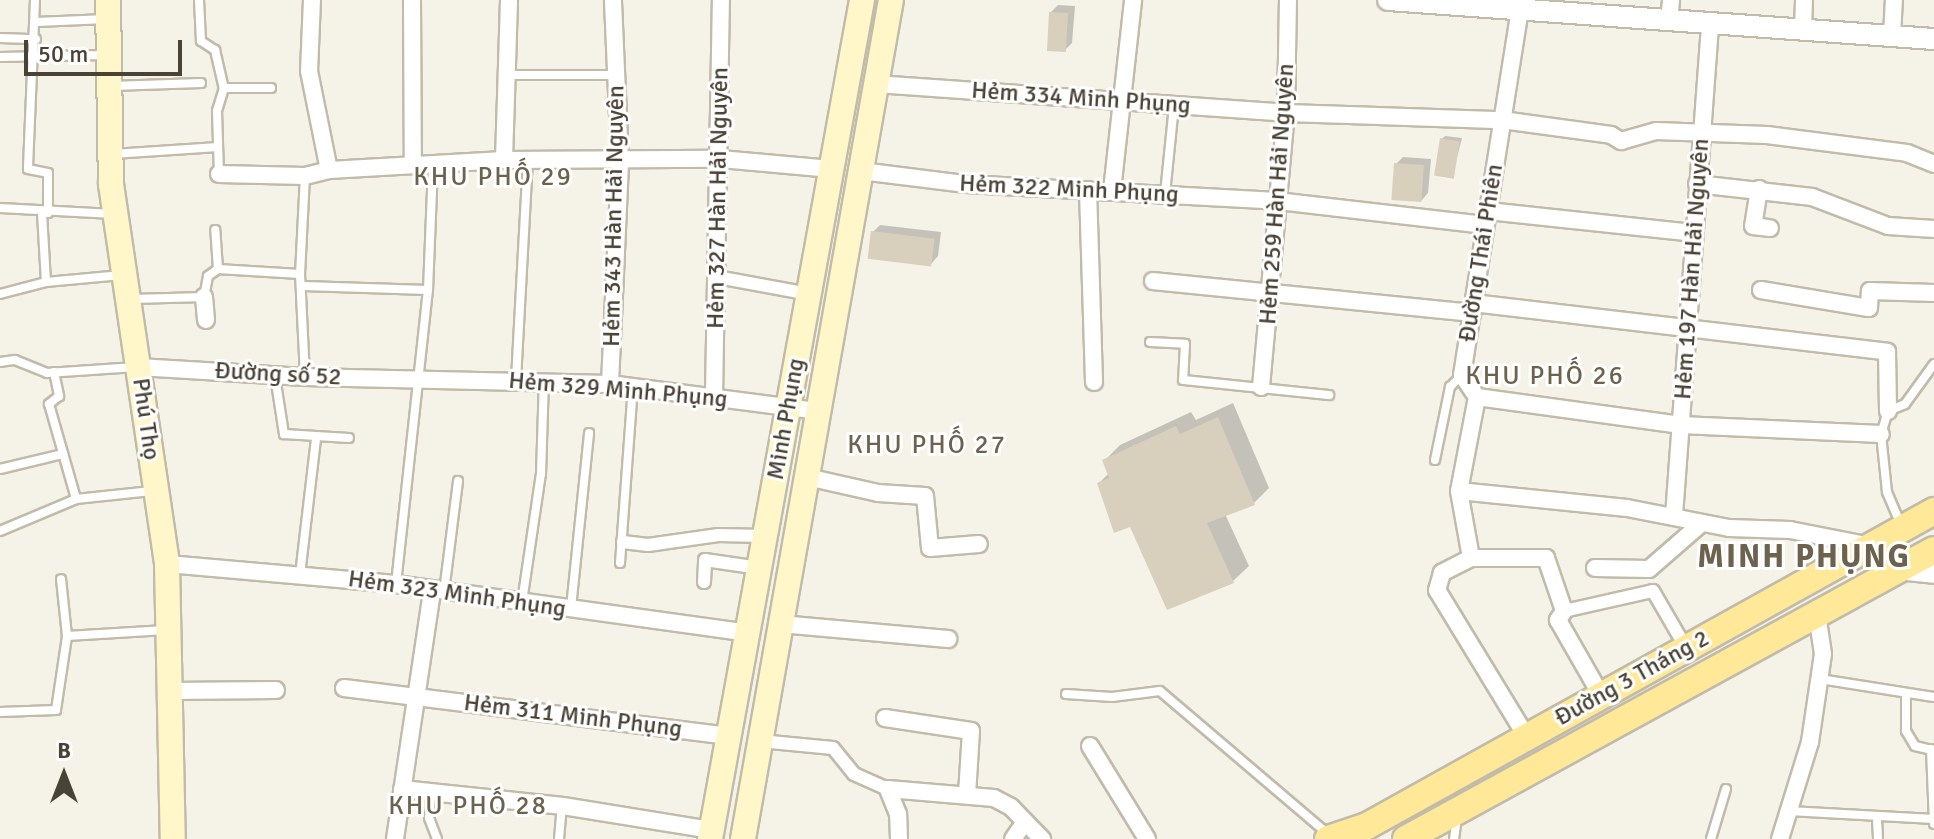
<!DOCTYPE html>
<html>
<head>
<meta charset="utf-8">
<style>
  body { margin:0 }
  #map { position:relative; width:1934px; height:839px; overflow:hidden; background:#f5f2e8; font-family:Signika,sans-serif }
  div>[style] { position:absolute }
  .shadow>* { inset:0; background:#0003 }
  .building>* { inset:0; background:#d8cfbd; transform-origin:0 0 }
  .roads { filter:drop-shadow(2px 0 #c1bbaa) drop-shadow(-2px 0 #c1bbaa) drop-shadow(0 2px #c1bbaa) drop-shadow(0 -2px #c1bbaa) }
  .service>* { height:8px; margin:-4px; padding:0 4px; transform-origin:4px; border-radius:4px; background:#fff }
  .pedestrian>* { height:12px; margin:-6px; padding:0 6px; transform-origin:6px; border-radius:6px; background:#fff }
  .minor>* { height:16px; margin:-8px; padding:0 8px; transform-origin:8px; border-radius:8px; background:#fff }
  .tertiary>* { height:20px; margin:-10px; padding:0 10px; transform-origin:10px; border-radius:10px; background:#fff }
  .secondary>* { height:24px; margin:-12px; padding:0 12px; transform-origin:12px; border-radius:12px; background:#fff6c9 }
  .primary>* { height:26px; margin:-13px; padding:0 13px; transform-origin:13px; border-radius:13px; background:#ffe998 }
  span { translate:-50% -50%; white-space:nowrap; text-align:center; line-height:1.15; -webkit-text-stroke:6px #fff; paint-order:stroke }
  .street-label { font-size:24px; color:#494336 }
  .neighbourhood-label { font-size:26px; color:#6d624d; letter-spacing:2px }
  .district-label { font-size:32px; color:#6d624d; font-weight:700; letter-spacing:2px }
  .north { position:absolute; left:24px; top:735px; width:80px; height:80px; -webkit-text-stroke:6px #fff; paint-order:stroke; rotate:0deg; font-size:22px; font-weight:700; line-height:32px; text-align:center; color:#494336 }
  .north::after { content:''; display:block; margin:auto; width:28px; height:36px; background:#494336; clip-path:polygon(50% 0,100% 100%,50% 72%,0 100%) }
  .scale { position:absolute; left:24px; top:40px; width:158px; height:36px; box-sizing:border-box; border:4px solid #494336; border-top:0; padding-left:10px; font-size:24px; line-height:28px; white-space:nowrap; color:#494336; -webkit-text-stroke:6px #fff; paint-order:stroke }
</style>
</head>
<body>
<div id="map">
  <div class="shadow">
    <div style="clip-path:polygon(1058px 5px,1075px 6px,1072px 43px,1064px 51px,1051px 12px)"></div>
    <div style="clip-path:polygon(1445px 136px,1462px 138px,1452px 177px,1442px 139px)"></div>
    <div style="clip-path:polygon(1403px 157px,1431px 159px,1428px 193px,1421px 201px,1396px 164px)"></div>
    <div style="clip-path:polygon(880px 225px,941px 232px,938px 256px,931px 264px,873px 232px)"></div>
    <div style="clip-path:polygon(1233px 403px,1269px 488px,1253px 504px,1225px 514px,1249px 566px,1233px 581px,1168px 607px,1131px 524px,1099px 483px,1109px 473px,1105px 460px,1120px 445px,1191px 412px,1196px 420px)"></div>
  </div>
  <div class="building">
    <div style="left:1049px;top:12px;width:19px;height:39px;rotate:3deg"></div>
    <div style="left:1440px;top:138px;width:20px;height:38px;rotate:9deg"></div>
    <div style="left:1394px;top:163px;width:30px;height:37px;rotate:4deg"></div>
    <div style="left:871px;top:231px;width:64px;height:28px;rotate:7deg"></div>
    <div style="clip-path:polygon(1218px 417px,1255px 505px,1207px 523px,1234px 583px,1167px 610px,1130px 527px,1114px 533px,1097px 483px,1109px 478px,1102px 460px,1176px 426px,1180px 434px)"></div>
  </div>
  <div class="roads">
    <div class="service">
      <div style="left:35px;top:0;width:169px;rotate:92.4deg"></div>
      <div style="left:28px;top:169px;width:20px;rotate:11deg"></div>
      <div style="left:48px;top:173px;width:40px;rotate:90deg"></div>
      <div style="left:199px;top:0;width:41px;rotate:87.2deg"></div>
      <div style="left:201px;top:41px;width:17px;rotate:33deg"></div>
      <div style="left:215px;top:50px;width:39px;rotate:77deg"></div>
      <div style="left:224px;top:88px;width:24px;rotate:107deg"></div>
      <div style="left:217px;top:111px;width:62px;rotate:88.2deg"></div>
      <div style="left:36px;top:22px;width:71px;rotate:-2.4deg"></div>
      <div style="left:0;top:38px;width:36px;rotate:2deg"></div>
      <div style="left:0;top:57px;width:106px;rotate:-1.1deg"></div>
      <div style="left:505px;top:75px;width:111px"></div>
      <div style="left:111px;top:86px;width:90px;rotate:-1.9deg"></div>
      <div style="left:224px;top:88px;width:47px"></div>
      <div style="left:113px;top:154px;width:105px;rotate:-3.8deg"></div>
      <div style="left:305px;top:176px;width:98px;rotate:92.9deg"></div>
      <div style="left:300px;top:274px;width:103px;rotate:87.2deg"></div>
      <div style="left:1165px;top:194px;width:89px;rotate:-84.2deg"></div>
      <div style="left:0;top:208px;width:114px;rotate:3deg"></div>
      <div style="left:42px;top:213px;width:69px;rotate:86.7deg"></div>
      <div style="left:218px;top:269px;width:82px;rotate:3.5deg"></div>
      <div style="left:303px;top:286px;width:125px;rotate:1.8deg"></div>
      <div style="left:0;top:294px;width:48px;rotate:-14.6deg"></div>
      <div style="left:46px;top:282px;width:76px;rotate:-5.3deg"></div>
      <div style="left:132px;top:299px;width:72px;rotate:-1.6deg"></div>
      <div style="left:204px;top:297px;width:21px;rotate:-79deg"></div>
      <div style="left:208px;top:276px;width:12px;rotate:-35deg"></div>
      <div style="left:218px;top:269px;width:39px;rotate:-94deg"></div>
      <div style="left:1150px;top:342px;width:35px;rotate:3deg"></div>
      <div style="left:1185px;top:344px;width:36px;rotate:93deg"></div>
      <div style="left:1183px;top:380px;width:147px;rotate:5.9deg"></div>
      <div style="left:0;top:362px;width:15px;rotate:-8deg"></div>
      <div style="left:15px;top:360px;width:35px;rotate:22deg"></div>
      <div style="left:47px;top:373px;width:89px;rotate:-3.9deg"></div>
      <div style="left:54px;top:372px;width:25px;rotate:78deg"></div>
      <div style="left:59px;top:396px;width:13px;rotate:141deg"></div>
      <div style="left:49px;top:404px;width:99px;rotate:74.1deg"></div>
      <div style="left:275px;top:376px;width:59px;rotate:81.2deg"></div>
      <div style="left:284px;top:434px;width:65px;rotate:3.5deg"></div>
      <div style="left:516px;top:380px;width:219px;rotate:-86.9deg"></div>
      <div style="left:1435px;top:460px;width:75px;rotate:-78.4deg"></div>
      <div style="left:1450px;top:387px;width:17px;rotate:-45deg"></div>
      <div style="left:0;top:469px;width:65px;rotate:-13.4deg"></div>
      <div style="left:1901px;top:525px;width:36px;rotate:-113deg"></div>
      <div style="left:1887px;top:492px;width:58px;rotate:-95.9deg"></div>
      <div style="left:1881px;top:434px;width:24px;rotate:-73deg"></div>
      <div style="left:1888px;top:411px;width:18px;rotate:-22deg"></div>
      <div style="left:1905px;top:404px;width:49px;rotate:-54.1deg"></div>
      <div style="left:0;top:531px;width:82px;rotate:-22.8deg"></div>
      <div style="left:76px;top:499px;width:76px;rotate:-6deg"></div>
      <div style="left:620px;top:563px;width:175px;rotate:-85.8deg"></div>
      <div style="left:300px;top:575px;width:137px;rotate:-83.3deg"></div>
      <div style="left:396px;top:584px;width:296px;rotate:-83.8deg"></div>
      <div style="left:428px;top:290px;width:125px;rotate:-87.7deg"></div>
      <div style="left:444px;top:592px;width:112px;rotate:-82.8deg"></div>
      <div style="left:522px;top:602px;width:129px;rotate:-81.6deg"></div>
      <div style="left:541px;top:474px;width:93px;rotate:-88.2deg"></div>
      <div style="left:571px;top:608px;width:176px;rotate:-84.1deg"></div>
      <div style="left:67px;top:636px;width:99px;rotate:-3.5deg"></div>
      <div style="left:1820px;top:679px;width:115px;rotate:9deg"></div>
      <div style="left:1906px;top:693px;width:38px;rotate:90deg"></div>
      <div style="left:1906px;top:731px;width:17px;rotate:59deg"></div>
      <div style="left:1915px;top:746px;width:18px;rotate:13deg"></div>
      <div style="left:1066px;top:694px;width:46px;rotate:3.7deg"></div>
      <div style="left:1112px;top:697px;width:48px;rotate:-7.1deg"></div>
      <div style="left:1160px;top:691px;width:221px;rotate:40.4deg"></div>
      <div style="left:0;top:712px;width:56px;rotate:-2deg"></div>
      <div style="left:56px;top:710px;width:75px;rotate:-81.5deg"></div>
      <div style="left:67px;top:636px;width:57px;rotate:-96deg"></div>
      <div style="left:1931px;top:749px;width:75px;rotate:87.7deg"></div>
      <div style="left:431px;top:792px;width:26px;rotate:94deg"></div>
      <div style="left:429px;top:818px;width:22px;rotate:69deg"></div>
      <div style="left:1789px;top:811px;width:145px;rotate:3.2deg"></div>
      <div style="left:1877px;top:819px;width:20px;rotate:87deg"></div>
      <div style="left:559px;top:839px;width:32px;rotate:-85deg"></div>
      <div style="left:1454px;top:839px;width:21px;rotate:-82deg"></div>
      <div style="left:1711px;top:839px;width:52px;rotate:-73.3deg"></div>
    </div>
    <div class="pedestrian">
      <div style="left:717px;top:277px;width:94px;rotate:10.5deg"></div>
      <div style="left:623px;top:542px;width:25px;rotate:7deg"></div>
      <div style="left:648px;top:545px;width:71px;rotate:-8.1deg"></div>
      <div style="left:718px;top:535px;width:47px;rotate:1.2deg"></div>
      <div style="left:704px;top:582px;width:22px;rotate:-87deg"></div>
      <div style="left:705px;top:560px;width:55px;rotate:8.4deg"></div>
      <div style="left:1564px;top:611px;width:91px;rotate:-12.7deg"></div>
      <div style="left:1653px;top:591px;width:66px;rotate:59.9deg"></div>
      <div style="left:760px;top:741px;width:73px;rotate:5.5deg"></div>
      <div style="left:833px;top:748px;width:33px;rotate:51deg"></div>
      <div style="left:854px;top:774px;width:37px;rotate:24deg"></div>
    </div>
    <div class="minor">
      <div style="left:312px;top:0;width:71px;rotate:92.4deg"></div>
      <div style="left:309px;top:71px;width:101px;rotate:78.6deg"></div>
      <div style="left:412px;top:0;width:165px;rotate:89.7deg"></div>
      <div style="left:1520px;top:9px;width:371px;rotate:99deg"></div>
      <div style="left:1462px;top:375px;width:27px;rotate:56deg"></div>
      <div style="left:1477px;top:397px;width:96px;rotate:100.8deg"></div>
      <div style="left:1459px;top:491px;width:68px;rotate:79.8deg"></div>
      <div style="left:1471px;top:558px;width:33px;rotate:153deg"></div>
      <div style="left:1442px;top:573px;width:18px;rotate:106deg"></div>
      <div style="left:1437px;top:590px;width:171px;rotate:58.6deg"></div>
      <div style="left:1669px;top:20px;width:20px;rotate:-84deg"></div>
      <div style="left:1803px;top:29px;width:29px;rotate:-88deg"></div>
      <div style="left:1892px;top:36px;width:36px;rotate:-87deg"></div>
      <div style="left:876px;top:84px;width:411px;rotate:4deg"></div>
      <div style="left:1286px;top:113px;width:216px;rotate:1.9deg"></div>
      <div style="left:1502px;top:120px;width:110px;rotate:7.8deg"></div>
      <div style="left:1611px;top:135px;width:12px;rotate:31deg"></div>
      <div style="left:1621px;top:141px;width:36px;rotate:-16deg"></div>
      <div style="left:1656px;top:131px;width:111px;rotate:2.1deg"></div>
      <div style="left:1767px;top:135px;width:141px;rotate:7.3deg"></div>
      <div style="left:1907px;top:153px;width:29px;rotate:22deg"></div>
      <div style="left:504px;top:160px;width:160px;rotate:-88.2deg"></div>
      <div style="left:861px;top:171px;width:106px;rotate:7.1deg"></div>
      <div style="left:966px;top:184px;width:312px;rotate:3.1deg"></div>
      <div style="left:1278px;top:201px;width:209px;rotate:6.6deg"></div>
      <div style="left:219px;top:174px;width:86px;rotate:1.3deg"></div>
      <div style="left:305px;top:176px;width:25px;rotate:-14deg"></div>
      <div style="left:329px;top:170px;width:175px;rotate:-3.3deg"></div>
      <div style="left:504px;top:160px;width:216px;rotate:-0.3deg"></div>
      <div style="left:720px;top:159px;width:112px;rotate:5.1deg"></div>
      <div style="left:1697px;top:184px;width:116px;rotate:6.4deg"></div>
      <div style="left:1812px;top:197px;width:81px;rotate:20.9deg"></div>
      <div style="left:1888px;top:226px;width:46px;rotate:3.7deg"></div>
      <div style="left:1759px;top:189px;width:37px;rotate:99deg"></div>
      <div style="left:1753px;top:226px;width:17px;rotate:7deg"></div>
      <div style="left:1088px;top:190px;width:192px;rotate:88.2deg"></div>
      <div style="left:1112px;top:191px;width:192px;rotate:-83.7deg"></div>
      <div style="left:1488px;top:211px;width:206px;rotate:6.1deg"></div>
      <div style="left:1153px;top:281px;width:321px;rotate:5.7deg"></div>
      <div style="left:1761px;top:290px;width:109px;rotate:9.5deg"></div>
      <div style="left:1869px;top:308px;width:17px;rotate:-87deg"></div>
      <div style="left:1870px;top:291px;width:64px;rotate:1.8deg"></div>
      <div style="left:204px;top:297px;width:23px;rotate:85deg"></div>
      <div style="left:1473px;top:303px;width:417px;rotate:6.7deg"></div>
      <div style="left:1887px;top:352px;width:59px;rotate:89deg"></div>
      <div style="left:138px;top:367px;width:167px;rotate:3.4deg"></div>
      <div style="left:305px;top:377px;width:305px;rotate:1.3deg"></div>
      <div style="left:610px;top:384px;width:210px;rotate:7.4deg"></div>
      <div style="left:610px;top:384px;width:222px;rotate:-87.4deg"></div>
      <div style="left:620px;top:162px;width:162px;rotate:-92.5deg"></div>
      <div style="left:1261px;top:387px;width:275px;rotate:-84.8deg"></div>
      <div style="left:1286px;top:113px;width:113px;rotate:-89deg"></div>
      <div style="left:714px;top:396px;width:396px;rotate:-89deg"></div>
      <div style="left:1477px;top:397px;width:206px;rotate:7.8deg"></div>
      <div style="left:1681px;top:425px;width:200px;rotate:2.6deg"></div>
      <div style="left:807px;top:477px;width:73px;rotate:12.7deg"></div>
      <div style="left:878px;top:493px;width:47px;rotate:3.7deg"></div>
      <div style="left:925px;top:496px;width:52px;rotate:84.5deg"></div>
      <div style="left:930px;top:548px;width:49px;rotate:-4.7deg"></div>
      <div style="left:1459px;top:491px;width:169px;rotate:5.8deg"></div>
      <div style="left:1627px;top:508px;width:104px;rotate:11.1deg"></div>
      <div style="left:1729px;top:528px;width:61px;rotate:1.9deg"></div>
      <div style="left:1790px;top:530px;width:83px;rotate:11.2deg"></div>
      <div style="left:1674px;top:516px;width:494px;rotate:-85.8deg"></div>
      <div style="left:1471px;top:558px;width:75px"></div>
      <div style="left:1546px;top:558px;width:56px;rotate:71.2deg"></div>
      <div style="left:1564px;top:611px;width:11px;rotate:124deg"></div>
      <div style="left:1558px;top:620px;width:86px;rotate:60.2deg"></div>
      <div style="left:167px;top:564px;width:230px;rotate:5deg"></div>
      <div style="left:396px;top:584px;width:354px;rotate:7.9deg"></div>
      <div style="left:1595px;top:568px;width:54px;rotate:1.1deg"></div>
      <div style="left:1649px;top:569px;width:70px;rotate:-41deg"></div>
      <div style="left:780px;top:624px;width:169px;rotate:5.1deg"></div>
      <div style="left:344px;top:688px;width:388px;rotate:7.1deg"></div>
      <div style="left:171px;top:691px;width:105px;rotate:-0.5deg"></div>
      <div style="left:885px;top:718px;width:87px;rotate:8.6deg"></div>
      <div style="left:971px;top:731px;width:64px;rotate:93.6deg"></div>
      <div style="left:1090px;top:746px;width:109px;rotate:58.5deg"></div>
      <div style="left:402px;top:789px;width:162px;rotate:6deg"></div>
      <div style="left:563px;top:806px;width:151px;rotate:9.2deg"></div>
      <div style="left:395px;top:839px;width:251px;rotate:-81.5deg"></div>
      <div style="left:899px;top:839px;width:25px;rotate:-92deg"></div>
      <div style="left:898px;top:814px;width:27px;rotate:-112deg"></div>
      <div style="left:888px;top:789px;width:106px;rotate:4.9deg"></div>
      <div style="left:994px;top:798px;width:19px;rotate:28deg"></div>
      <div style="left:1011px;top:807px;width:45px;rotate:45.9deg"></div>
      <div style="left:1013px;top:839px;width:21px;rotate:-55deg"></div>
      <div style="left:1780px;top:839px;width:102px;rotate:-72.8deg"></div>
      <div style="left:1810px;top:742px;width:89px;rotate:-81.6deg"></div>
      <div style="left:1823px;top:654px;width:40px;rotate:-98.5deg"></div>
    </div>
    <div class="tertiary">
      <div style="left:1388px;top:0;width:547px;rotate:4.09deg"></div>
      <div style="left:1898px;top:569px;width:36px;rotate:6deg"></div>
    </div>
    <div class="secondary">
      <div style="left:108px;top:0;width:184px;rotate:89.1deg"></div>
      <div style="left:111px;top:184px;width:384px;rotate:81.6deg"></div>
      <div style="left:167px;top:564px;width:275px;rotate:88.8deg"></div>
      <div style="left:710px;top:839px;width:853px;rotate:-79.73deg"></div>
      <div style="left:743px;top:839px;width:852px;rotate:-80deg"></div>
    </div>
    <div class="primary">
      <div style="left:1328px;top:839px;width:41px;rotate:-18.4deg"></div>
      <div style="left:1367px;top:826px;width:649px;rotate:-29.05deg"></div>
      <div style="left:1406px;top:839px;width:602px;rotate:-28.69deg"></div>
    </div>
  </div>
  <div class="street-label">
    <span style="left:1081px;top:98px;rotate:4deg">Hẻm 334 Minh Phụng</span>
    <span style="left:1069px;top:189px;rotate:3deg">Hẻm 322 Minh Phụng</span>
    <span style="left:1277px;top:194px;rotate:-86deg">Hẻm 259 Hàn Hải Nguyên</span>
    <span style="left:718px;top:198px;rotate:-89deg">Hẻm 327 Hàn Hải Nguyên</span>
    <span style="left:614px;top:216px;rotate:-89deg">Hẻm 343 Hàn Hải Nguyên</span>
    <span style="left:1481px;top:253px;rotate:-81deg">Đường Thái Phiên</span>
    <span style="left:1692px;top:269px;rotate:-86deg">Hẻm 197 Hàn Hải Nguyên</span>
    <span style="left:278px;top:374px;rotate:3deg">Đường số 52</span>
    <span style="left:618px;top:390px;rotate:5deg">Hẻm 329 Minh Phụng</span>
    <span style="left:146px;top:419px;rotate:82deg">Phú Thọ</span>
    <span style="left:786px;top:419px;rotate:-80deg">Minh Phụng</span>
    <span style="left:457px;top:594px;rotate:8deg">Hẻm 323 Minh Phụng</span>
    <span style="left:1632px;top:678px;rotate:-29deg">Đường 3 Tháng 2</span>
    <span style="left:573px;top:716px;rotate:7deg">Hẻm 311 Minh Phụng</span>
  </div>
  <div class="neighbourhood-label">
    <span style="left:493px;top:178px">KHU PHỐ 29</span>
    <span style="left:1545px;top:377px">KHU PHỐ 26</span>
    <span style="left:927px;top:446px">KHU PHỐ 27</span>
    <span style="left:468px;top:807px">KHU PHỐ 28</span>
  </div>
  <div class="district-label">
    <span style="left:1804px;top:557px">MINH PHỤNG</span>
  </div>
  <div class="north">B</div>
  <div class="scale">50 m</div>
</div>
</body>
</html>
